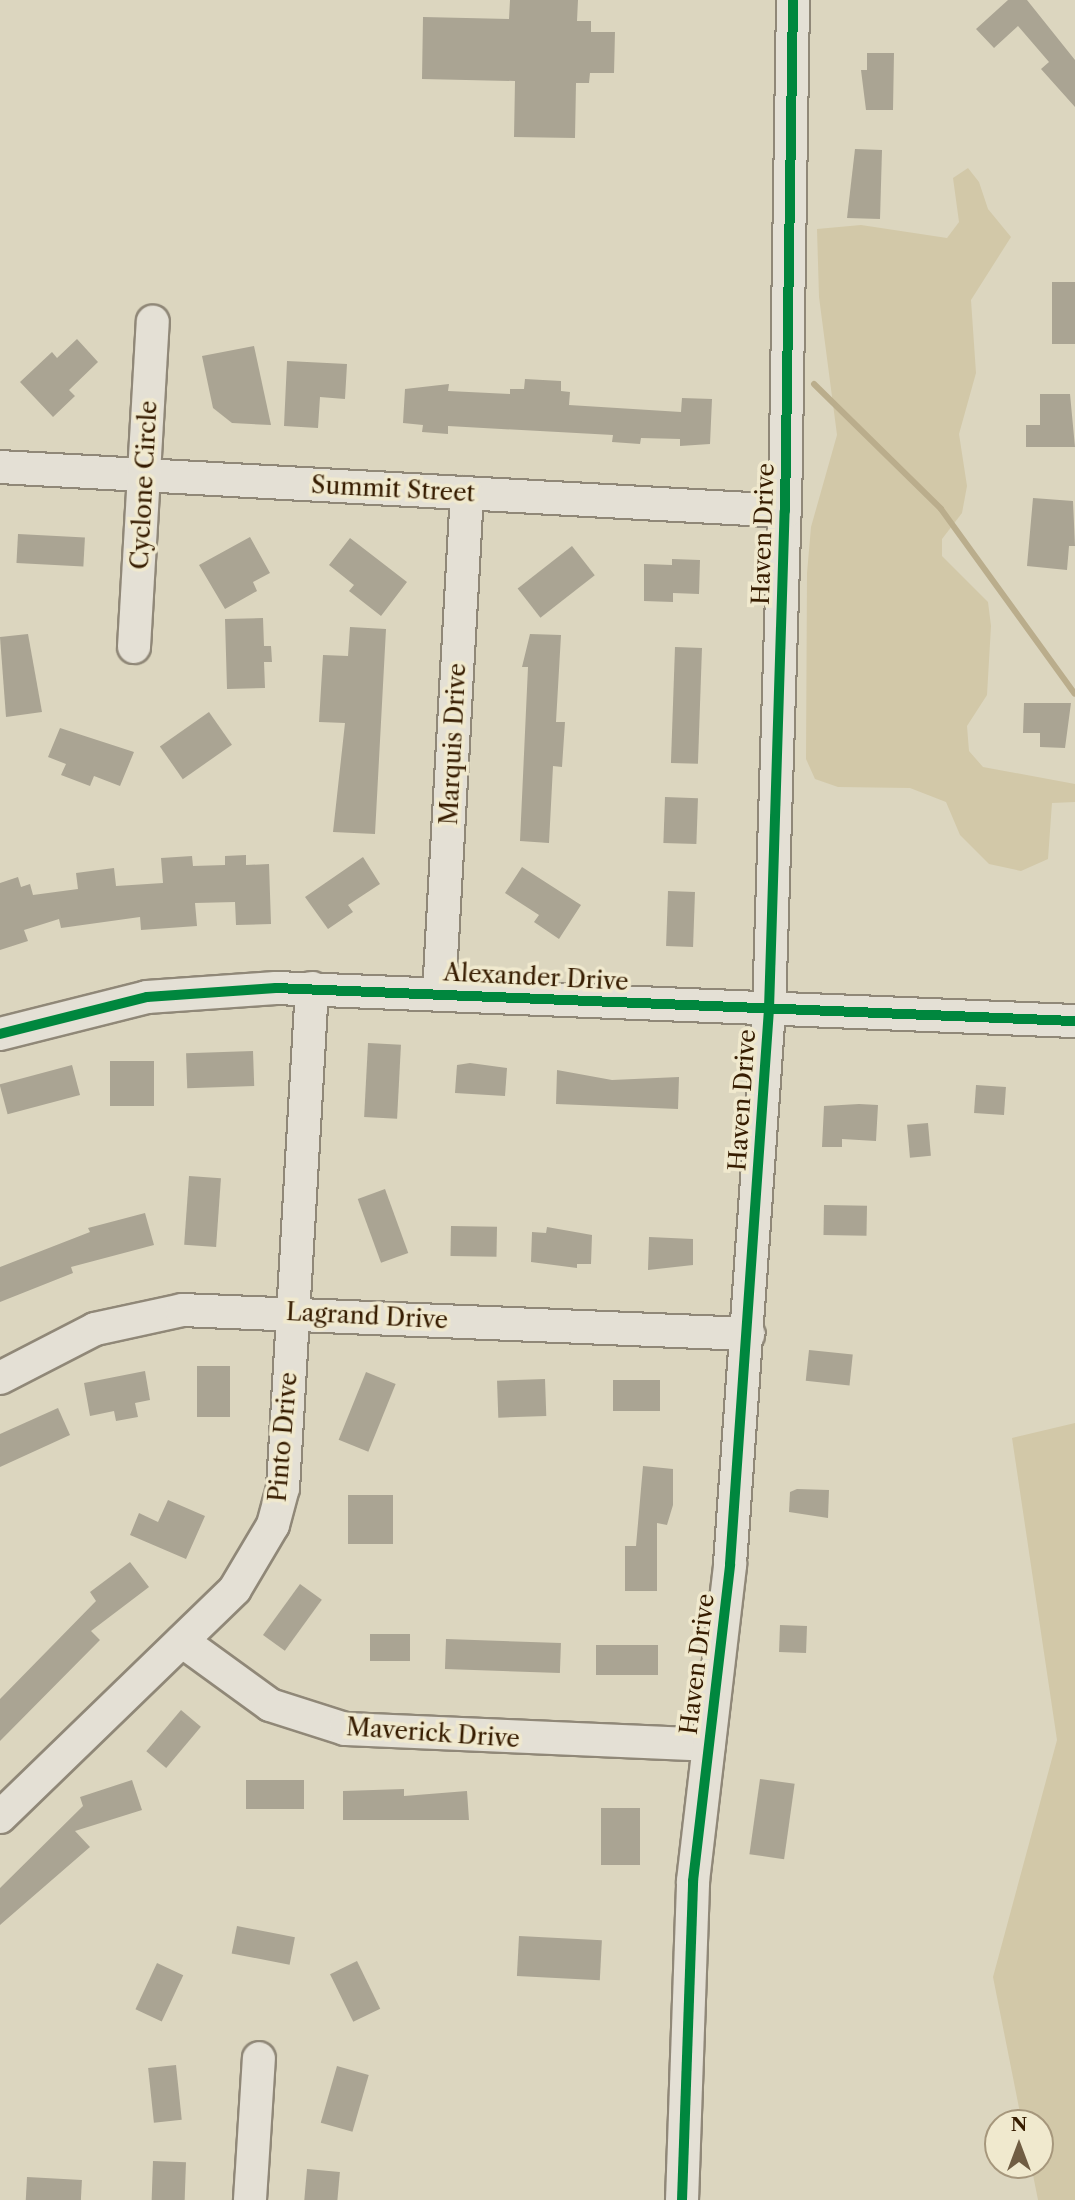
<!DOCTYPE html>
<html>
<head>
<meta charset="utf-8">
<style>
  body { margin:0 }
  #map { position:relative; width:1075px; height:2200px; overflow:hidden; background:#dcd6bf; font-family:"Libre Caslon Text",serif }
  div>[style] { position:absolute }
  .green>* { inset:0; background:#d2c8a8 }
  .stream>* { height:6px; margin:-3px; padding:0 3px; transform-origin:3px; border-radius:3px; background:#baad8c }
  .building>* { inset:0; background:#aaa493; transform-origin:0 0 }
  .roads { filter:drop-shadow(2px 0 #908878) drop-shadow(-2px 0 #908878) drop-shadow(0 2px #908878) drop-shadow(0 -2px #908878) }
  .minor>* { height:32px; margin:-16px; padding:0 16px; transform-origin:16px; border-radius:16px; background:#e4e0d5 }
  .cycleway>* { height:10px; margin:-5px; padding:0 5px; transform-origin:5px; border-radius:5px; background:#00873e }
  span { translate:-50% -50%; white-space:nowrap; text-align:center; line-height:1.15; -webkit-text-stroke:7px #f0e9ce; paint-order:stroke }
  .street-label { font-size:24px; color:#361c00 }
  .north { position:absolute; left:984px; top:2109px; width:70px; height:70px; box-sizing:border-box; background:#f0e9ce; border:2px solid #a6977c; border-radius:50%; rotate:0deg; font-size:19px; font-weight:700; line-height:28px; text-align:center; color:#361c00 }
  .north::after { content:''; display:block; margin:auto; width:24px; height:32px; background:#705d43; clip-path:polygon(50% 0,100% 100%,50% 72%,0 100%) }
</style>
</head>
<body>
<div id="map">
  <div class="green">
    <div style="clip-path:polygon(968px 168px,979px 182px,988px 209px,1011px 237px,971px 300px,976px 373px,959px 434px,967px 486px,962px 513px,942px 539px,942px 556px,988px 602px,991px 626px,987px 695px,967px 726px,969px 751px,983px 767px,1075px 784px,1075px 802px,1052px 803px,1048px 859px,1021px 871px,989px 864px,960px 835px,946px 802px,910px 788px,838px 787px,815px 779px,806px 759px,807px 573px,811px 527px,837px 435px,819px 297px,817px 229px,861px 225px,947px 238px,959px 222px,953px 178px)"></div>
    <div style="clip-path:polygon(1075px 1423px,1075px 2200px,1038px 2200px,1031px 2165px,1040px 2165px,1040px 2123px,1022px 2123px,993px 1977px,1057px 1740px,1012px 1438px)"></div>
  </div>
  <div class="stream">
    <div style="left:814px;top:384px;width:178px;rotate:44.5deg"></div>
    <div style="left:941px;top:509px;width:228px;rotate:54.1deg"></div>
  </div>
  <div class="building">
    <div style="clip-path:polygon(510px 0,578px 0,577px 21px,591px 21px,591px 32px,615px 32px,614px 73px,590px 73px,589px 83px,576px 83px,575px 138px,514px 137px,515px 81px,422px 79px,423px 17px,509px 19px)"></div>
    <div style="clip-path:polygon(1008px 0,1027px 0,1075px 60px,1075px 107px,1041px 69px,1049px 62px,1018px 26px,994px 48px,976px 29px)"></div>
    <div style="clip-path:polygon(867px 53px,894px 53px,893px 110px,866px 110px,861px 70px,867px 70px)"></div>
    <div style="clip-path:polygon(855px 149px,882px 150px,880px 219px,847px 218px)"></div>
    <div style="left:1052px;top:282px;width:23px;height:62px"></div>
    <div style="clip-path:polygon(77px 339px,98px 362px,69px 390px,75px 396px,53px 417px,20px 382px,52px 352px,57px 358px)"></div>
    <div style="clip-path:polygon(254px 346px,271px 425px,232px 423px,213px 408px,202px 356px)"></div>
    <div style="clip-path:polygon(287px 361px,347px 364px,345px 399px,320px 397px,318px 428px,284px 426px)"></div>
    <div style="clip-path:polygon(525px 379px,561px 381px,561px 391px,570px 392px,569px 405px,681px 412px,682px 398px,712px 399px,710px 444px,680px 446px,680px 439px,641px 438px,640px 444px,612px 442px,613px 435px,448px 426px,448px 434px,422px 432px,423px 425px,403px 423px,405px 389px,449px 384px,448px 391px,510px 394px,510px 389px,524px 389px)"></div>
    <div style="clip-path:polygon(1040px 394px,1070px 394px,1075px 447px,1026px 447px,1026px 425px,1040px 425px)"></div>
    <div style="clip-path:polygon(1033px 498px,1073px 501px,1075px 546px,1069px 546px,1067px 570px,1027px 566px)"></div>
    <div style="left:18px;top:534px;width:67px;height:29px;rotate:3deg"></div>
    <div style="clip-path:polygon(250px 537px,270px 573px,253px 582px,257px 591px,225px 609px,199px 565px)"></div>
    <div style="clip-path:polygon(350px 538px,407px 582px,381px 616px,349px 591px,354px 585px,329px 565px)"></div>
    <div style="left:572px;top:546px;width:37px;height:69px;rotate:52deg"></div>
    <div style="clip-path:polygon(672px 559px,700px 560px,699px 594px,673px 593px,673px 602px,644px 601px,644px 564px,672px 565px)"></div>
    <div style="clip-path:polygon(263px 618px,264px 646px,271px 646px,272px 662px,264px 662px,265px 688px,227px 689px,225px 619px)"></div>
    <div style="clip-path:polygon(350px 627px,386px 629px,375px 834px,333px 832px,345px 723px,319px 722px,323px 655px,348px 656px)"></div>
    <div style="clip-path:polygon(28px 634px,42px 712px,6px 717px,0 637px)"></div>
    <div style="clip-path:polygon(530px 634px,561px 635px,556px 722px,565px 722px,562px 767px,553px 766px,549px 843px,520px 841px,528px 667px,522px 667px)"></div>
    <div style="left:675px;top:647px;width:27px;height:116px;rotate:2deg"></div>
    <div style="clip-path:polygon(1024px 703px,1071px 703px,1065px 748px,1040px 747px,1040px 733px,1023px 733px)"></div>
    <div style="left:209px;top:712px;width:40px;height:60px;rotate:55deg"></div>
    <div style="clip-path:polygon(60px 728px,134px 752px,120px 786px,94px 776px,90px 786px,61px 775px,66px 764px,48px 757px)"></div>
    <div style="left:665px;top:797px;width:33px;height:46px;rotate:2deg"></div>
    <div style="clip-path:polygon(246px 855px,246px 865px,269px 864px,271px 924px,236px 925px,235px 902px,195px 903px,197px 926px,141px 930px,140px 917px,61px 928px,59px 919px,24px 930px,28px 941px,0 950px,0 883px,18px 877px,21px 887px,30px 884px,33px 895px,78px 889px,76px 873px,114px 868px,116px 886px,163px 883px,161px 858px,192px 856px,193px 866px,225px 865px,225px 856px)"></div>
    <div style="clip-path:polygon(363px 857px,380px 884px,348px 905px,353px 912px,328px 929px,305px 897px)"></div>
    <div style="clip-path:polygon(522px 867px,581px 905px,559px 939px,534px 922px,539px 915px,505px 893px)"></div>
    <div style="left:668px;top:891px;width:27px;height:55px;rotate:2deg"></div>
    <div style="left:368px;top:1043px;width:33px;height:74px;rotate:3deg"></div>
    <div style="left:253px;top:1051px;width:35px;height:67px;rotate:88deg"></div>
    <div style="left:110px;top:1061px;width:44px;height:45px"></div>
    <div style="clip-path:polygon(470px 1063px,507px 1068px,505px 1096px,455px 1093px,457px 1065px)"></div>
    <div style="left:72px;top:1065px;width:31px;height:75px;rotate:75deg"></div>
    <div style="clip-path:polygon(557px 1070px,612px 1080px,679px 1077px,678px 1109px,556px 1104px)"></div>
    <div style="left:976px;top:1085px;width:30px;height:28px;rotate:4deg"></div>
    <div style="clip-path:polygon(859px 1104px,878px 1105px,876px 1141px,842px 1139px,842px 1147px,822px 1147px,824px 1106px)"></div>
    <div style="left:928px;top:1123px;width:33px;height:21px;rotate:85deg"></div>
    <div style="left:189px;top:1176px;width:32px;height:69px;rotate:4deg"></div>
    <div style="left:385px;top:1189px;width:68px;height:29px;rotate:70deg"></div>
    <div style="left:824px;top:1205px;width:43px;height:30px;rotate:1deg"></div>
    <div style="clip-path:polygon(145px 1213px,154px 1245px,71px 1267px,73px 1273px,0 1302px,0 1267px,90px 1232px,88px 1228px)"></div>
    <div style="left:451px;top:1226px;width:46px;height:30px;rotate:1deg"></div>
    <div style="clip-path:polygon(547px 1227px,592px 1235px,591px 1264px,577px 1264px,577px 1268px,531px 1262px,532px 1232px,546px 1233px)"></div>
    <div style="clip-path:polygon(649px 1237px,693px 1239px,693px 1265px,648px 1270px)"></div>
    <div style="left:809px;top:1350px;width:44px;height:31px;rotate:6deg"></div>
    <div style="left:197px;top:1366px;width:33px;height:51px"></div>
    <div style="clip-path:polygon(145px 1371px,150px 1400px,135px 1403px,138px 1417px,116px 1421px,114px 1411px,90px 1416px,84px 1383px)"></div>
    <div style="left:366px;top:1372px;width:32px;height:73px;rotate:22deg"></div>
    <div style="left:545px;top:1379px;width:37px;height:48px;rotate:88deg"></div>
    <div style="left:613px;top:1380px;width:47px;height:31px"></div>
    <div style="clip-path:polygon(58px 1408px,70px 1435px,0 1467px,0 1434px)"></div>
    <div style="clip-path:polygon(643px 1466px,673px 1469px,673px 1505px,667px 1525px,657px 1523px,657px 1591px,625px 1591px,625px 1546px,636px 1546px)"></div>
    <div style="clip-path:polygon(797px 1489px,829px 1490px,828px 1518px,789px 1512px,790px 1492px)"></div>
    <div style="left:348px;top:1495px;width:45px;height:49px"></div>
    <div style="clip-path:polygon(168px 1500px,205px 1516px,186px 1559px,130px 1535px,139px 1513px,158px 1522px)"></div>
    <div style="clip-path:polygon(130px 1562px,149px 1587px,91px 1631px,100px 1640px,0 1741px,0 1699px,96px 1601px,90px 1592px)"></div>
    <div style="left:300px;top:1584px;width:27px;height:63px;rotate:36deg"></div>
    <div style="left:780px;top:1625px;width:27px;height:27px;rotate:2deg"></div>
    <div style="left:370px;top:1634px;width:40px;height:27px"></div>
    <div style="left:446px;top:1639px;width:115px;height:30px;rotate:2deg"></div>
    <div style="left:596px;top:1645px;width:62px;height:30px"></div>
    <div style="left:181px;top:1710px;width:26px;height:54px;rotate:40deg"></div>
    <div style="left:760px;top:1779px;width:35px;height:76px;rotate:8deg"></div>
    <div style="clip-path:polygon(132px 1780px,142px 1810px,75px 1831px,90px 1847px,0 1925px,0 1888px,83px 1806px,80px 1797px)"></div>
    <div style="left:246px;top:1780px;width:58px;height:29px"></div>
    <div style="clip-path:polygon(404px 1789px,404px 1796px,467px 1791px,469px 1820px,343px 1820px,343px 1791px)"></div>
    <div style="left:601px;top:1808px;width:39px;height:57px"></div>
    <div style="left:237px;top:1926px;width:59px;height:28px;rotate:11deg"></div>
    <div style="left:519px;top:1936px;width:83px;height:40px;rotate:3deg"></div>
    <div style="left:357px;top:1961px;width:53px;height:30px;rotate:64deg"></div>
    <div style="left:157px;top:1963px;width:29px;height:51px;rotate:25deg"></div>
    <div style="left:176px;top:2065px;width:55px;height:28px;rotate:84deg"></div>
    <div style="left:337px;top:2066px;width:33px;height:59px;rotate:16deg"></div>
    <div style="left:153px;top:2161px;width:33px;height:39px;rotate:2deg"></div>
    <div style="left:307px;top:2169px;width:33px;height:31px;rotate:5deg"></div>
    <div style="left:27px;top:2177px;width:55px;height:23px;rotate:3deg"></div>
  </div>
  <div class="roads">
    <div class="minor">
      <div style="left:0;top:467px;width:786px;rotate:3.21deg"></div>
      <div style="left:134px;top:647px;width:326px;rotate:-86.7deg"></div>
      <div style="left:439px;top:994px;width:502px;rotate:-86.8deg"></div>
      <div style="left:0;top:1034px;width:152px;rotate:-14.1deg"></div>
      <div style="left:147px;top:997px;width:129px;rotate:-4deg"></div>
      <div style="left:276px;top:988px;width:800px;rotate:2.37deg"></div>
      <div style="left:0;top:1378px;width:107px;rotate:-27.3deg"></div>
      <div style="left:95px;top:1329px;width:89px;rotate:-12.3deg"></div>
      <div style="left:182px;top:1310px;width:567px;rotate:2.43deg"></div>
      <div style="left:182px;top:1641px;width:109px;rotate:36deg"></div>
      <div style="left:270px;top:1705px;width:79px;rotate:17.7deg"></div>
      <div style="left:345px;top:1729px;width:364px;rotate:2.5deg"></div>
      <div style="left:0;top:1817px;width:327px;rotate:-44.1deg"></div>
      <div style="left:235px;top:1589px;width:74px;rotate:-59.3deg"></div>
      <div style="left:273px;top:1525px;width:38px;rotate:-75deg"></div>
      <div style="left:283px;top:1488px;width:501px;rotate:-86.68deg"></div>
      <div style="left:250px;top:2200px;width:142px;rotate:-86.4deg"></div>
      <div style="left:682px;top:2200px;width:319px;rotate:-88deg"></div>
      <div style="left:693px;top:1881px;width:319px;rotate:-83.3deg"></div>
      <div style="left:730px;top:1564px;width:556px;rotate:-85.98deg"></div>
      <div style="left:769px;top:1009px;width:498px;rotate:-88.2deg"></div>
      <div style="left:785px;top:511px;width:511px;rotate:-89.1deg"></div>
    </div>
  </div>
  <div class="cycleway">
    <div style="left:0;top:1034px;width:152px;rotate:-14.1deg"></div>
    <div style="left:147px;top:997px;width:129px;rotate:-4deg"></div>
    <div style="left:276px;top:988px;width:800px;rotate:2.37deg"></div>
    <div style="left:682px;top:2200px;width:319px;rotate:-88deg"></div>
    <div style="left:693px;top:1881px;width:319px;rotate:-83.3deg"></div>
    <div style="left:730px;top:1564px;width:556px;rotate:-85.98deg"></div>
    <div style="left:769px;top:1009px;width:498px;rotate:-88.2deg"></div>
    <div style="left:785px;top:511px;width:511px;rotate:-89.1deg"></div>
  </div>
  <div class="street-label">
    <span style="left:144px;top:485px;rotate:-87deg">Cyclone Circle</span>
    <span style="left:393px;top:489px;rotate:3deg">Summit Street</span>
    <span style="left:763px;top:534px;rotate:-88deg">Haven Drive</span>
    <span style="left:453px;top:744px;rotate:-87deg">Marquis Drive</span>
    <span style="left:536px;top:977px;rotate:3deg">Alexander Drive</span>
    <span style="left:742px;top:1100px;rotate:-86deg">Haven Drive</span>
    <span style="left:367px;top:1316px;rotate:3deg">Lagrand Drive</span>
    <span style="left:283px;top:1437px;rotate:-85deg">Pinto Drive</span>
    <span style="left:697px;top:1664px;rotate:-83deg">Haven Drive</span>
    <span style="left:433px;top:1733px;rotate:4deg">Maverick Drive</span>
  </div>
  <div class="north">N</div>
</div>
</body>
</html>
